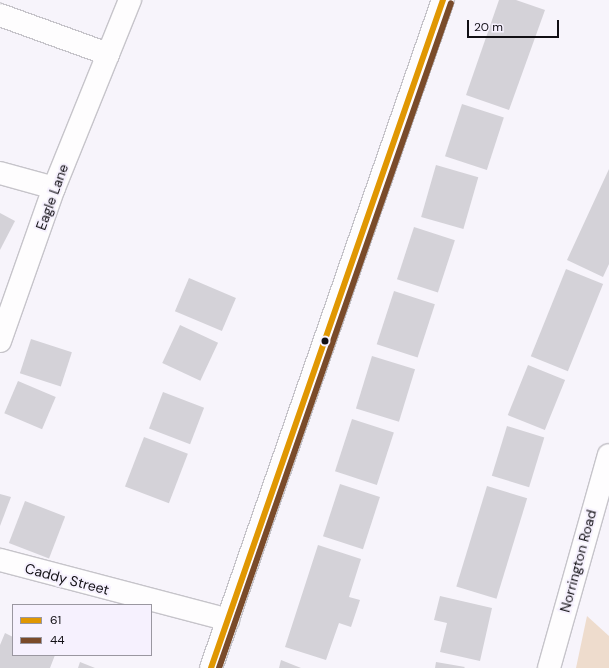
<!DOCTYPE html>
<html>
<head>
<meta charset="utf-8">
<style>
  body { margin:0 }
  #map { position:relative; width:609px; height:668px; overflow:hidden; background:#f7f4fb; font-family:"DM Sans",sans-serif }
  div>[style] { position:absolute }
  .green>* { inset:0; background:#eedccd }
  .building>* { inset:0; background:#d4d2d8; transform-origin:0 0 }
  .roads { filter:drop-shadow(1px 0 #c6c4ca) drop-shadow(-1px 0 #c6c4ca) drop-shadow(0 1px #c6c4ca) drop-shadow(0 -1px #c6c4ca) }
  .minor>* { height:22px; margin:-11px; padding:0 11px; transform-origin:11px; border-radius:11px; background:#fefdfe }
  .bus-1>* { height:6px; margin:-3px; padding:0 3px; transform-origin:3px; border-radius:3px; background:#e09702 }
  .bus-2>* { height:6px; margin:-3px; padding:0 3px; transform-origin:3px; border-radius:3px; background:#7a4b2a }
  .dots>* { width:11px; height:11px; translate:-50% -50%; box-sizing:border-box; border:2px solid #f6f1fe; border-radius:50% }
  span { translate:-50% -50%; white-space:nowrap; text-align:center; line-height:1.15; -webkit-text-stroke:4px #f6f1fe; paint-order:stroke }
  .street-label { font-size:14px; color:#110f14 }
  .legend { position:absolute; left:12px; top:604px; width:140px; height:52px; box-sizing:border-box; background:#f6f1fe; border:1px solid #9a97a0; margin:0; padding:5px 7px; list-style:none; font-size:12px; color:#110f14 }
  .legend li { display:flex; align-items:center; gap:8px; height:20px }
  .legend b { width:20px; border:1px solid #9a97a0 }
  .scale { position:absolute; left:467px; top:20px; width:92px; height:18px; box-sizing:border-box; border:2px solid #110f14; border-top:0; padding-left:5px; font-size:12px; line-height:14px; white-space:nowrap; color:#110f14; -webkit-text-stroke:3px #f6f1fe; paint-order:stroke }
</style>
</head>
<body>
<div id="map">
  <div class="green">
    <div style="clip-path:polygon(587px 616px,609px 636px,609px 668px,576px 668px)"></div>
  </div>
  <div class="building">
    <div style="clip-path:polygon(499px 0,516px 0,545px 10px,509px 110px,466px 95px)"></div>
    <div style="left:462px;top:104px;width:44px;height:55px;rotate:18deg"></div>
    <div style="left:436px;top:165px;width:44px;height:54px;rotate:16deg"></div>
    <div style="clip-path:polygon(609px 169px,609px 264px,603px 277px,567px 260px)"></div>
    <div style="clip-path:polygon(0 213px,15px 221px,0 250px)"></div>
    <div style="left:414px;top:227px;width:43px;height:55px;rotate:18deg"></div>
    <div style="left:566px;top:269px;width:40px;height:94px;rotate:22deg"></div>
    <div style="left:189px;top:278px;width:51px;height:36px;rotate:23deg"></div>
    <div style="left:394px;top:291px;width:43px;height:56px;rotate:18deg"></div>
    <div style="left:180px;top:325px;width:42px;height:42px;rotate:25deg"></div>
    <div style="left:31px;top:339px;width:43px;height:36px;rotate:18deg"></div>
    <div style="left:372px;top:356px;width:45px;height:55px;rotate:17deg"></div>
    <div style="left:528px;top:365px;width:40px;height:54px;rotate:22deg"></div>
    <div style="left:18px;top:381px;width:41px;height:35px;rotate:23deg"></div>
    <div style="left:163px;top:392px;width:44px;height:39px;rotate:21deg"></div>
    <div style="left:352px;top:419px;width:44px;height:55px;rotate:18deg"></div>
    <div style="left:507px;top:426px;width:39px;height:52px;rotate:17deg"></div>
    <div style="left:144px;top:437px;width:47px;height:53px;rotate:21deg"></div>
    <div style="left:340px;top:484px;width:42px;height:55px;rotate:18deg"></div>
    <div style="left:487px;top:486px;width:42px;height:105px;rotate:17deg"></div>
    <div style="clip-path:polygon(0 494px,11px 497px,0 526px)"></div>
    <div style="left:25px;top:501px;width:43px;height:45px;rotate:21deg"></div>
    <div style="clip-path:polygon(318px 545px,361px 559px,349px 597px,360px 600px,351px 627px,339px 623px,326px 660px,285px 647px)"></div>
    <div style="clip-path:polygon(440px 596px,492px 608px,480px 661px,440px 652px,447px 623px,434px 620px)"></div>
    <div style="clip-path:polygon(5px 633px,13px 637px,13px 655px,55px 655px,50px 668px,0 668px,0 645px)"></div>
    <div style="clip-path:polygon(281px 660px,301px 668px,279px 668px)"></div>
    <div style="clip-path:polygon(80px 662px,95px 668px,78px 668px)"></div>
    <div style="clip-path:polygon(436px 662px,465px 667px,464px 668px,435px 668px)"></div>
  </div>
  <div class="roads">
    <div class="minor">
      <div style="left:0;top:15px;width:115px;rotate:19.9deg"></div>
      <div style="left:0;top:173px;width:56px;rotate:15.5deg"></div>
      <div style="left:0;top:341px;width:162px;rotate:-70.6deg"></div>
      <div style="left:54px;top:188px;width:203px;rotate:-68deg"></div>
      <div style="left:0;top:560px;width:236px;rotate:14.7deg"></div>
      <div style="left:211px;top:668px;width:707px;rotate:-70.85deg"></div>
      <div style="left:549px;top:668px;width:221px;rotate:-74.3deg"></div>
    </div>
  </div>
  <div class="bus-1">
    <div style="left:211px;top:668px;width:707px;rotate:-70.85deg"></div>
  </div>
  <div class="bus-2">
    <div style="left:219px;top:668px;width:704px;rotate:-70.77deg"></div>
  </div>
  <div class="dots">
    <div style="left:325px;top:341px;background:#110f14"></div>
  </div>
  <div class="street-label">
    <span style="left:52px;top:197px;rotate:-70deg">Eagle Lane</span>
    <span style="left:578px;top:561px;rotate:-75deg">Norrington Road</span>
    <span style="left:67px;top:579px;rotate:15deg">Caddy Street</span>
  </div>
  <ul class="legend">
  <li><b style="height:5px;background:#e09702"></b>61</li>
  <li><b style="height:5px;background:#7a4b2a"></b>44</li>
  </ul>
  <div class="scale">20 m</div>
</div>
</body>
</html>
